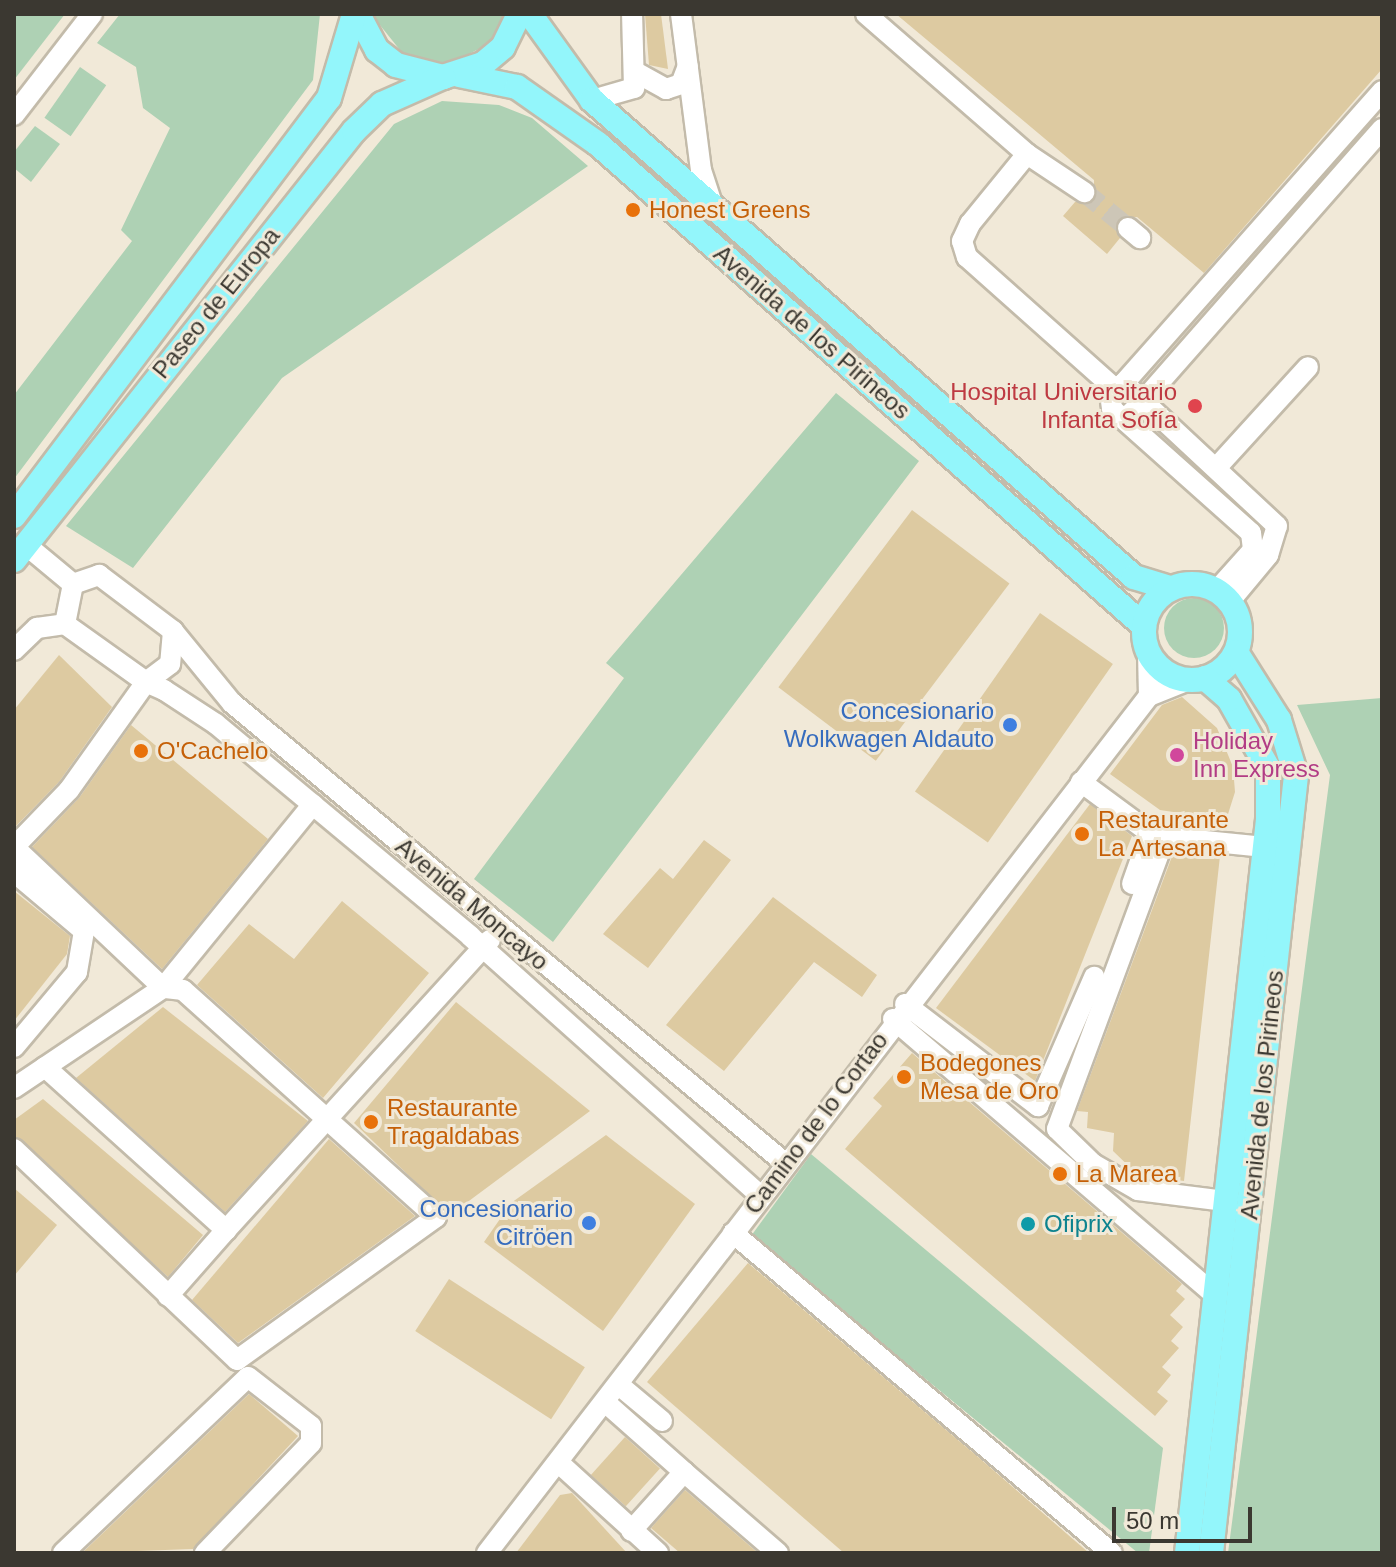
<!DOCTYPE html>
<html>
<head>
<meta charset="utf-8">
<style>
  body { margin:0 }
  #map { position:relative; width:1396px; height:1567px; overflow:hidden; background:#f1e9d8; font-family:Arial,sans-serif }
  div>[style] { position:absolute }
  .green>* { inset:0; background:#aed1b4; transform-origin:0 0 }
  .round { border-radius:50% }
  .building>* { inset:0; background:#ddcaa1; transform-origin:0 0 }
  .minor-tunnel>* { height:20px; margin-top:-10px; transform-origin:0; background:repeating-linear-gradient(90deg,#cdc6b7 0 20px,transparent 0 30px) }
  .roads { filter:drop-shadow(2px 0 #c3bbaa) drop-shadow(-2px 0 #c3bbaa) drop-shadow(0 2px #c3bbaa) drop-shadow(0 -2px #c3bbaa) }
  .minor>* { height:20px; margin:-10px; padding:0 10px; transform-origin:10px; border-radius:10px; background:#fff }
  .major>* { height:24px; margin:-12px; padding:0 12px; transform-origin:12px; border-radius:12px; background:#93f6fb }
  .major>.ring { margin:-12px; padding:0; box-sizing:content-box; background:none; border:24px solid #93f6fb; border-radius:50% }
  .dots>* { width:22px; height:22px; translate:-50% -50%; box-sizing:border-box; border:4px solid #f1e9d8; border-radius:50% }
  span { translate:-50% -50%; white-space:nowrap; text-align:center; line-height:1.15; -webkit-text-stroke:6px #f1e9d8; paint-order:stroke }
  .food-label { font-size:24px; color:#c56008 }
  .left { translate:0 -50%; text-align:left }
  .street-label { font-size:24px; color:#3b3831 }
  .health-label { font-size:24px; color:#be3a42 }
  .right { translate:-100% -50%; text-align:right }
  .shop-label { font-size:24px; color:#366cbe }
  .hotel-label { font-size:24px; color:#b23c85 }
  .culture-label { font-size:24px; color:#0d838f }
  .frame { position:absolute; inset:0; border:16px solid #3b3831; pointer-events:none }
  .scale { position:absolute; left:1112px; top:1507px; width:140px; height:36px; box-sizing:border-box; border:4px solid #3b3831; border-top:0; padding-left:10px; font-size:24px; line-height:28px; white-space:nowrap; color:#3b3831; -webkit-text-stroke:6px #f1e9d8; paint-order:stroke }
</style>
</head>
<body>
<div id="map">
  <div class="green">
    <div style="clip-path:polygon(14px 14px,65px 14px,14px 80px)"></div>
    <div style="clip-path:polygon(120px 14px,320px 14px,313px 80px,14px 479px,14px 395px,132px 241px,121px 230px,170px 128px,143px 108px,136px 67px,97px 43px)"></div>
    <div style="clip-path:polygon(371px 14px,508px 14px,492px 42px,450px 64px,404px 55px)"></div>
    <div style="left:80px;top:67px;width:32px;height:62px;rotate:35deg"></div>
    <div style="clip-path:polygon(442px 101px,499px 105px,532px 118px,588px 166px,282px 378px,133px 568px,66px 526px,394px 124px)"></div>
    <div style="clip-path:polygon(35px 126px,60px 144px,31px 182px,14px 168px,14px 152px)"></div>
    <div style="clip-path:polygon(836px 393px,919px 461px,553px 942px,474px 879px,624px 678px,606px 663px)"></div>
    <div class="round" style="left:1164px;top:598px;width:60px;height:60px"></div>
    <div style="clip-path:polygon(1382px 698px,1382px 1553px,1228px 1553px,1330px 775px,1297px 705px)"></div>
    <div style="clip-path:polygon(811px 1154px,1163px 1448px,1149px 1553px,1138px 1553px,751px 1236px)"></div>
  </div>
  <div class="building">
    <div style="clip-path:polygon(645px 14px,661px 14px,668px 69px,649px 65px)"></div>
    <div style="clip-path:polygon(896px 14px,1382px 14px,1382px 69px,1204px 273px,1137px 217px,1118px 220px,1120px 238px,1107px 254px,1063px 216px,1075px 202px,1094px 200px,1094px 180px)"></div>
    <div style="left:912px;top:510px;width:122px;height:222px;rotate:37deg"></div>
    <div style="left:1040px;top:613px;width:89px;height:218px;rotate:35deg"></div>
    <div style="clip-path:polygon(59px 655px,112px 707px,59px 782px,14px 828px,14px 710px)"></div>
    <div style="clip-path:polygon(1182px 697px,1217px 728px,1233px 767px,1235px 792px,1223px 830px,1181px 826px,1180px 813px,1160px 810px,1110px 774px,1162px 705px)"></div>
    <div style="clip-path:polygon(131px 725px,268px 839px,162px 969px,32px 847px,79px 798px)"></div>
    <div style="clip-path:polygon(1090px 804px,1132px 836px,1035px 1081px,936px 1008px)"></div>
    <div style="clip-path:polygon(704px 840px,731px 860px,648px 968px,603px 934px,660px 868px,673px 879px)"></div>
    <div style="clip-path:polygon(1174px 851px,1220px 856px,1184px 1181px,1138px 1175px,1113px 1151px,1114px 1133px,1087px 1128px,1088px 1112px,1077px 1111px)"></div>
    <div style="clip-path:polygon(14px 891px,70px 936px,67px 954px,14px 1021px)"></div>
    <div style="clip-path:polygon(773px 897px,877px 975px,862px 997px,814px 962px,724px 1071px,666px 1025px)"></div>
    <div style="clip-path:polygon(342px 901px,429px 973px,323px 1098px,197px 985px,249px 924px,294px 959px)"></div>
    <div style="clip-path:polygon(456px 1002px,590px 1111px,450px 1215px,354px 1123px)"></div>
    <div style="clip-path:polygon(163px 1007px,308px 1121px,225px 1212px,76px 1078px)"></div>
    <div style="clip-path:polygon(912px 1053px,1182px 1284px,1176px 1291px,1185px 1299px,1170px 1315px,1183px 1327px,1171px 1341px,1179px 1348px,1162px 1367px,1171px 1375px,1157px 1392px,1168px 1401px,1155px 1416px,845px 1149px,882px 1106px,873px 1098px)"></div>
    <div style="clip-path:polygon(43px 1099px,203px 1235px,168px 1277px,14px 1136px,14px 1120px)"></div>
    <div style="clip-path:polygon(606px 1135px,695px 1204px,603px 1331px,484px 1242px,511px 1203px)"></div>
    <div style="clip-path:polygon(329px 1139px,415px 1216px,238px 1343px,192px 1300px)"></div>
    <div style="clip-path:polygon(14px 1188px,57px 1225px,14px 1276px)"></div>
    <div style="clip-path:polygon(748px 1263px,977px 1456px,1089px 1553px,844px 1553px,647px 1382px)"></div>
    <div style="left:449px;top:1279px;width:162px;height:62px;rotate:33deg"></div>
    <div style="clip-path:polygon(249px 1394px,298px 1436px,193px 1549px,82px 1553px)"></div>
    <div style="left:625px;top:1437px;width:47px;height:51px;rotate:42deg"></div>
    <div style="clip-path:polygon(685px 1490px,758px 1553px,680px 1553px,651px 1528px)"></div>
    <div style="clip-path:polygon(572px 1493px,627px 1553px,516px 1553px,560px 1495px)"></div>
  </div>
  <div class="minor-tunnel">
    <div style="left:1084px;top:192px;width:57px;rotate:39.3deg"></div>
  </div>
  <div class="roads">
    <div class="minor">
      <div style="left:681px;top:14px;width:157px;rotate:82.7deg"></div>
      <div style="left:701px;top:170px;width:39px;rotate:72deg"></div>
      <div style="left:866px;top:14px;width:213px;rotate:41deg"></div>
      <div style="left:1027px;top:154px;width:90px;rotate:129.2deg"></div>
      <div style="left:970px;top:224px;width:19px;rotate:115deg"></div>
      <div style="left:962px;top:241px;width:17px;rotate:73deg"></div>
      <div style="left:967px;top:257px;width:197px;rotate:41.7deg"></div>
      <div style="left:639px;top:74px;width:31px;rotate:29deg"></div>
      <div style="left:666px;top:89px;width:16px;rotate:-18deg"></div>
      <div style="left:681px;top:84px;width:19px;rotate:-69deg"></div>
      <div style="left:592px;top:100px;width:44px;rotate:-15.9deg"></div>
      <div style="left:634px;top:88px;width:74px;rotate:-91.5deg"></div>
      <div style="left:14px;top:115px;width:128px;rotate:-52.3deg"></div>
      <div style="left:1027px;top:154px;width:69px;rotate:33.7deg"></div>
      <div style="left:1128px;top:228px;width:16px;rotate:40deg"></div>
      <div style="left:1124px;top:383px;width:390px;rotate:-48.5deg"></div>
      <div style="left:1127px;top:417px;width:23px;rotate:-45deg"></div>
      <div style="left:1143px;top:401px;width:26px;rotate:-137deg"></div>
      <div style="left:1124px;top:383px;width:18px;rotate:142deg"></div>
      <div style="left:1110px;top:394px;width:15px;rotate:82deg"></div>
      <div style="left:1112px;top:409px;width:186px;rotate:41.7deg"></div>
      <div style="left:1251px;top:533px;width:17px;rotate:83deg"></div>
      <div style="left:1253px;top:550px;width:52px;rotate:131.9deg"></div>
      <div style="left:1217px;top:467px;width:135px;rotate:-47.7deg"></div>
      <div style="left:26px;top:545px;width:61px;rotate:39.7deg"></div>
      <div style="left:99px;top:575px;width:93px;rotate:37.1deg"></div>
      <div style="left:173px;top:631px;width:33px;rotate:95deg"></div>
      <div style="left:170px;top:664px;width:30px;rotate:143deg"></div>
      <div style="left:146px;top:682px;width:100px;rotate:-144.4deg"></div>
      <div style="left:65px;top:624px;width:41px;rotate:-78.7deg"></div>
      <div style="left:73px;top:584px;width:28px;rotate:-19deg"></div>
      <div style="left:1230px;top:601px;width:60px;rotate:-50.4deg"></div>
      <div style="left:1268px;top:555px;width:30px;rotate:-73deg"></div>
      <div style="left:1277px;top:526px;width:183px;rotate:-137deg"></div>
      <div style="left:1143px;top:401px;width:362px;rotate:-48.7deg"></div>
      <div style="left:173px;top:631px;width:93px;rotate:50.7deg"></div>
      <div style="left:232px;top:703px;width:719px;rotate:39.75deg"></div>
      <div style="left:14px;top:650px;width:32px;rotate:-44deg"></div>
      <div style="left:37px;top:628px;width:28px;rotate:-8deg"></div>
      <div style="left:1148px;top:652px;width:44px;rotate:88.7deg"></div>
      <div style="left:1081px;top:782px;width:86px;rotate:36.5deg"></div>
      <div style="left:1150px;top:833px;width:54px;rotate:109.4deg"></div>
      <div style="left:14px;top:847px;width:79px;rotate:-46deg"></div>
      <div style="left:69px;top:790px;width:133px;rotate:-54.5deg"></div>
      <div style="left:146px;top:682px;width:20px;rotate:24deg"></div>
      <div style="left:164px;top:690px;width:62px;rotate:33.2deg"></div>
      <div style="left:216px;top:724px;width:331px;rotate:39.8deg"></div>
      <div style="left:470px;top:936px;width:390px;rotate:41.8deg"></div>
      <div style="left:14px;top:847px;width:205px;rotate:43.4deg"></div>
      <div style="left:14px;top:872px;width:92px;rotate:40.1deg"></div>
      <div style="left:84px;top:931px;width:42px;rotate:99.7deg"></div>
      <div style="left:77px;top:972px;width:98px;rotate:130deg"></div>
      <div style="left:905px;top:1004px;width:168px;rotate:37.5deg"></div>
      <div style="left:1038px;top:1106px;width:141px;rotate:-66.5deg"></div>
      <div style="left:893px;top:1019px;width:424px;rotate:40.6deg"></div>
      <div style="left:45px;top:1067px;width:244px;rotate:42deg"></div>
      <div style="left:226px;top:1230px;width:392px;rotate:-47.7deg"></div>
      <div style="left:14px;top:1088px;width:179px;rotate:-33.9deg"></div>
      <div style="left:163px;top:988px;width:237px;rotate:-50.8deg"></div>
      <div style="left:14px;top:1149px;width:307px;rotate:43.4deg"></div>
      <div style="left:237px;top:1360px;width:245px;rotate:-35.7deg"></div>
      <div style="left:436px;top:1217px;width:340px;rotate:-138.1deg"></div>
      <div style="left:183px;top:990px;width:20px;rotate:-174deg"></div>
      <div style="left:1225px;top:1201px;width:88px;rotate:-172.8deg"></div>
      <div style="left:1138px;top:1190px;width:52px;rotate:-150deg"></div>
      <div style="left:1093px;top:1164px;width:50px;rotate:-135.8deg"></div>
      <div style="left:1057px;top:1129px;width:311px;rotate:-69.7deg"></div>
      <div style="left:1165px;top:837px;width:100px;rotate:5.7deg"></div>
      <div style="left:733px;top:1233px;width:496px;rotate:40.2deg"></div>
      <div style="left:168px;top:1296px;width:88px;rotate:-48.7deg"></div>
      <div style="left:619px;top:1385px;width:56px;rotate:39.9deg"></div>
      <div style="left:605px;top:1402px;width:106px;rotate:41.5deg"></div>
      <div style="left:684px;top:1472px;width:79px;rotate:131.9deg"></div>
      <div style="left:559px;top:1463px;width:134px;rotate:42.3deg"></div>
      <div style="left:684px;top:1472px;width:124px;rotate:40.8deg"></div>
      <div style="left:63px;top:1553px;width:255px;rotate:-43.6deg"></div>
      <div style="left:248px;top:1377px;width:80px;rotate:37.9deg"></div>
      <div style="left:311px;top:1426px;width:17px;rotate:90deg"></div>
      <div style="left:311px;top:1443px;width:153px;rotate:133.9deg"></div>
      <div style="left:487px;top:1553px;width:1083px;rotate:-52.32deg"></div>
      <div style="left:1149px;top:696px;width:43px;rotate:-21.8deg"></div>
    </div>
    <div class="major">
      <div style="left:358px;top:14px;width:41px;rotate:62.2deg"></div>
      <div style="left:377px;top:50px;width:24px;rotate:38deg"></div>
      <div style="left:396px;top:65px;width:49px;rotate:14.3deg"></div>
      <div style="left:443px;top:77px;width:42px;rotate:-18deg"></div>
      <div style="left:483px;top:64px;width:26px;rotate:-40deg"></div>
      <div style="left:503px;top:47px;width:37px;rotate:-64deg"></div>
      <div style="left:530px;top:14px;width:106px;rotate:54.2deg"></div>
      <div style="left:592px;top:100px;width:722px;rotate:41.35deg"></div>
      <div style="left:1134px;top:577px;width:39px;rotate:17deg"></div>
      <div style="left:459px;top:75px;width:59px;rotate:11.7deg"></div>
      <div style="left:517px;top:87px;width:99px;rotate:35.1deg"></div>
      <div style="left:598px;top:144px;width:728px;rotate:41.44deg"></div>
      <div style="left:14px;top:516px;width:523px;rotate:-53deg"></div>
      <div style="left:329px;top:98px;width:88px;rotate:-73.4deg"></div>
      <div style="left:14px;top:560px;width:547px;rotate:-51.6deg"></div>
      <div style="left:354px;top:131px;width:39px;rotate:-44deg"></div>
      <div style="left:382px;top:104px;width:67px;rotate:-23.9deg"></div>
      <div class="ring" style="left:1144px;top:584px;width:72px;height:72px"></div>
      <div style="left:1187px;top:1553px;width:738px;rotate:-83.7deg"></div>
      <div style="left:1268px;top:819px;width:51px;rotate:-90deg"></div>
      <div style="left:1268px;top:768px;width:79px;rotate:-119.5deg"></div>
      <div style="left:1229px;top:699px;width:32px;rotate:-139deg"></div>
      <div style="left:1211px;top:1553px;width:783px;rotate:-83.76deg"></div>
      <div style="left:1296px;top:775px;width:58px;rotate:-107.2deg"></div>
      <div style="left:1279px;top:720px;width:80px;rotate:-122.3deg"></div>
    </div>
  </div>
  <div class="dots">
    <div style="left:633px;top:210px;background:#e8710a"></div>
    <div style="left:1195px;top:406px;background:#e0444e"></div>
    <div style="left:1010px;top:725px;background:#3f7fe0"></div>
    <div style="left:141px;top:751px;background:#e8710a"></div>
    <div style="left:1177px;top:755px;background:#d1479c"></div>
    <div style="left:1082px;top:834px;background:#e8710a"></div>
    <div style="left:904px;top:1077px;background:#e8710a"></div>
    <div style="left:371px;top:1122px;background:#e8710a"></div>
    <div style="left:1060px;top:1174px;background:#e8710a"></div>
    <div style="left:589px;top:1223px;background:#3f7fe0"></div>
    <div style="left:1028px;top:1224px;background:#0f9aa8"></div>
  </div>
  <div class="food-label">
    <span class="left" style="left:649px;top:210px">Honest Greens</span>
    <span class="left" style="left:157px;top:751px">O'Cachelo</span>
    <span class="left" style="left:1098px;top:834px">Restaurante<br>La Artesana</span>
    <span class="left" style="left:920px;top:1077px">Bodegones<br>Mesa de Oro</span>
    <span class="left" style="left:387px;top:1122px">Restaurante<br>Tragaldabas</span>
    <span class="left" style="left:1076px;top:1174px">La Marea</span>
  </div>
  <div class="street-label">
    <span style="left:216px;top:303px;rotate:-51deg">Paseo de Europa</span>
    <span style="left:812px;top:332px;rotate:41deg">Avenida de los Pirineos</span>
    <span style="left:472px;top:904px;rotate:40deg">Avenida Moncayo</span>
    <span style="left:1262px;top:1095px;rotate:-84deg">Avenida de los Pirineos</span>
    <span style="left:816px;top:1123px;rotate:-53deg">Camino de lo Cortao</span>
  </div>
  <div class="health-label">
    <span class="right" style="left:1177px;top:406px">Hospital Universitario<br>Infanta Sofía</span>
  </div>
  <div class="shop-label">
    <span class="right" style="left:994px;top:725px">Concesionario<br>Wolkwagen Aldauto</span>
    <span class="right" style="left:573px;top:1223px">Concesionario<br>Citröen</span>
  </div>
  <div class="hotel-label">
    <span class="left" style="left:1193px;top:755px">Holiday<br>Inn Express</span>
  </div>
  <div class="culture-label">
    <span class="left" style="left:1044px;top:1224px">Ofiprix</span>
  </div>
  <div class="frame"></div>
  <div class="scale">50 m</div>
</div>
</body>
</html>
